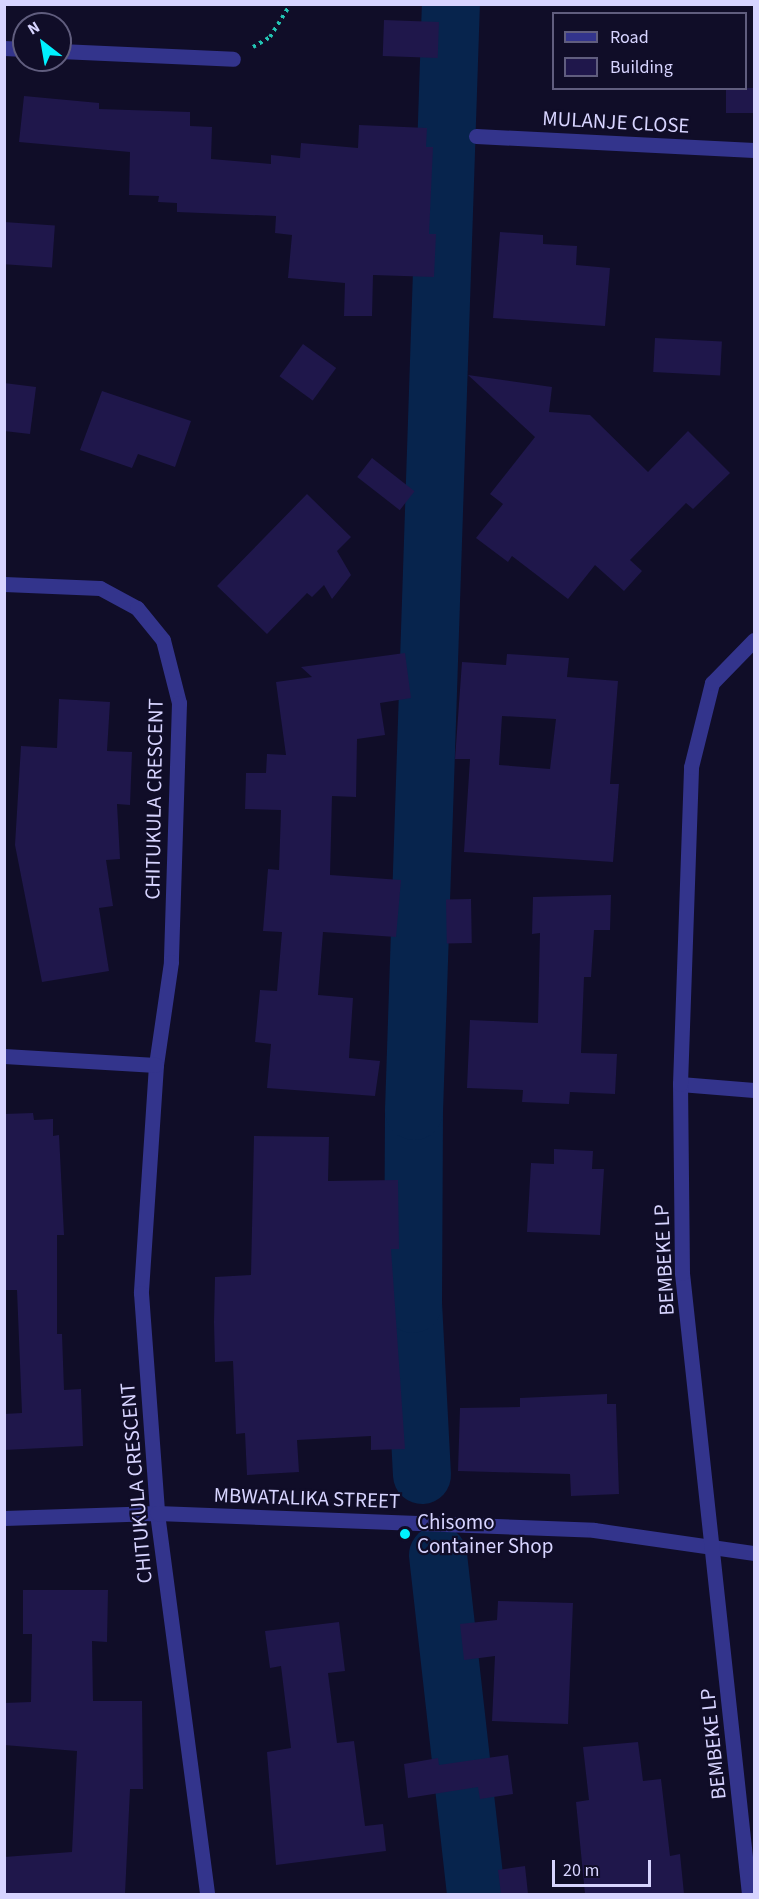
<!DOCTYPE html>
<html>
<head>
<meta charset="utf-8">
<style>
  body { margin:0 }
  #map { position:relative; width:759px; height:1899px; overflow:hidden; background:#100d28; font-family:"Source Sans 3",sans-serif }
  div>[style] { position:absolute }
  .river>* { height:58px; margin:-29px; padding:0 29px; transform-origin:29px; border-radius:29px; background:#07244d }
  .building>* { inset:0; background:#1f174b; transform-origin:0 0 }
  .path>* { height:4px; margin-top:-2px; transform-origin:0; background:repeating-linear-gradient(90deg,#23c4b3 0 3px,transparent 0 7.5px) }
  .street>* { height:15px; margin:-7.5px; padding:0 7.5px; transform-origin:7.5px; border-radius:7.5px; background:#33348c }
  .dots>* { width:16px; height:16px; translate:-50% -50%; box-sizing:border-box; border:3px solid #100d28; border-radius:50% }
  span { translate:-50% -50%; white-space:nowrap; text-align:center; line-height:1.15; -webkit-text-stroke:4.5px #100d28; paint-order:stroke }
  .street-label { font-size:21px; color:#d7d4ff }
  .poi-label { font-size:21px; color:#d7d4ff }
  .left { translate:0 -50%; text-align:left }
  .frame { position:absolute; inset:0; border:6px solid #d7d4ff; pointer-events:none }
  .legend { position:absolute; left:552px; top:12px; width:195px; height:78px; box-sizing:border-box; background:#100d28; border:2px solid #605d7e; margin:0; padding:8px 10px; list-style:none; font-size:18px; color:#d7d4ff }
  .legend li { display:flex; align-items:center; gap:12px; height:30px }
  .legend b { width:30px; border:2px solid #605d7e }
  .north { position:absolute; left:12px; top:12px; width:60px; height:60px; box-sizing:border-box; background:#100d28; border:2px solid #605d7e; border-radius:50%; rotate:329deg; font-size:16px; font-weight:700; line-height:24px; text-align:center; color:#d7d4ff }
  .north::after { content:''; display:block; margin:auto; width:21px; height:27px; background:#00f1ff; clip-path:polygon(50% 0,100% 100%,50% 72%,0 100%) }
  .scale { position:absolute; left:552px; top:1860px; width:99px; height:27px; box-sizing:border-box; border:3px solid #d7d4ff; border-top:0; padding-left:8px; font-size:18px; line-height:21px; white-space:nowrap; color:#d7d4ff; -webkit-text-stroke:4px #100d28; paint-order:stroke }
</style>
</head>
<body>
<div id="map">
  <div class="river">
    <div style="left:422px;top:1475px;width:171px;rotate:-93deg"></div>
    <div style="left:413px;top:1304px;width:193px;rotate:-89.7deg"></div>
    <div style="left:414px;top:1111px;width:1108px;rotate:-88.09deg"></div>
    <div style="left:438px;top:1555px;width:341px;rotate:83.6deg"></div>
  </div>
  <div class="building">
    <div style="left:384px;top:20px;width:55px;height:36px;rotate:2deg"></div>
    <div style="left:726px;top:88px;width:28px;height:25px"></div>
    <div style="clip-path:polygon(24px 96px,99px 103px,99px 109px,190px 112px,190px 126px,212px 127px,211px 159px,271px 164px,271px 155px,300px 158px,301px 143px,358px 148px,359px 125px,427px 128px,426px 147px,433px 147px,429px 234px,436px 234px,434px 277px,373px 275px,372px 316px,344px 316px,345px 283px,288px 278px,292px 235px,275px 233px,276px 216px,177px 212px,177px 203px,158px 202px,159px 196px,129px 195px,130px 152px,19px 142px)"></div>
    <div style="left:4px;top:222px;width:51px;height:42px;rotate:4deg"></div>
    <div style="clip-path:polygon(500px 232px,543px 235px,543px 244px,577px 246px,576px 265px,610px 268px,605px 326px,493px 318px)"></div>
    <div style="left:655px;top:338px;width:67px;height:34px;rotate:3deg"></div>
    <div style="left:303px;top:344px;width:41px;height:40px;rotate:36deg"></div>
    <div style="clip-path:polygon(468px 375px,552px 387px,549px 412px,590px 415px,648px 472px,688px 431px,730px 473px,693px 509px,686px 503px,630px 560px,642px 571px,624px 591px,595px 565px,568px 599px,512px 556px,508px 562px,476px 538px,503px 504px,490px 494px,535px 437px)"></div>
    <div style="clip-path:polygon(4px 383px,36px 387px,30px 434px,4px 431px)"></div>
    <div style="clip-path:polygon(102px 391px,191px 421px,175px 467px,138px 454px,132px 468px,80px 450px)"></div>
    <div style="left:372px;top:458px;width:54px;height:24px;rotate:38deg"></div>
    <div style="clip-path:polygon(307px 494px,351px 537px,337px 551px,351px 575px,332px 599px,324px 585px,312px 597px,307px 593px,267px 634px,217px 586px)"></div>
    <div style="clip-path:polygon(405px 653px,411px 698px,380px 703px,385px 735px,357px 739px,356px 797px,332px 796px,330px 875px,401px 880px,396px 937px,323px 932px,318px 995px,353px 998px,349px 1058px,380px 1061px,375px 1096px,267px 1088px,271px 1044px,255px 1042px,260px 990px,277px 991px,282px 932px,263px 931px,268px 869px,279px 870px,281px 810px,245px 809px,246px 773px,266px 773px,267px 754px,286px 755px,276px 682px,312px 677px,301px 667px)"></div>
    <div style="clip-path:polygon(evenodd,507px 654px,569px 658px,567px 677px,618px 681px,610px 784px,619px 784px,613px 862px,464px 852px,470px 759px,455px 759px,462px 662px,506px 665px,507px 654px,502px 716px,556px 719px,550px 769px,499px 765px,502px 716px)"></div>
    <div style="clip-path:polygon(59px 699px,110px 702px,107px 751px,132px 752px,130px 805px,117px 804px,120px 859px,106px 860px,113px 906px,99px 908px,109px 971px,42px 982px,15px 845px,21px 746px,57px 748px)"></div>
    <div style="clip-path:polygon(611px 895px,610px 930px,594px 930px,591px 977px,584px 977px,581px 1053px,617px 1054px,615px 1094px,570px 1092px,569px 1104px,522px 1102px,523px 1090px,467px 1088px,470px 1020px,538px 1023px,540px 933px,532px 934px,533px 897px)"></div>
    <div style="left:471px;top:899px;width:44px;height:25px;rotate:89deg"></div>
    <div style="clip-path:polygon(33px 1113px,34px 1120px,53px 1119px,53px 1136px,59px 1135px,64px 1235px,57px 1235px,57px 1334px,62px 1334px,64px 1390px,81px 1389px,83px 1446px,4px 1450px,4px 1414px,22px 1413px,17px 1290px,4px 1290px,4px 1114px)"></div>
    <div style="clip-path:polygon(254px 1136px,329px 1137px,328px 1181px,398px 1180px,399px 1249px,391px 1249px,405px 1449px,371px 1450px,371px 1436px,297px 1440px,299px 1472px,247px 1475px,245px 1433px,236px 1434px,233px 1361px,215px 1362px,214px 1322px,215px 1277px,251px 1275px)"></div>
    <div style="clip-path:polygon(554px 1149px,593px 1151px,592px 1169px,604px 1169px,600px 1235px,527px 1232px,531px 1163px,554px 1164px)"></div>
    <div style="clip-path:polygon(607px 1394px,607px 1404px,616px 1404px,619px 1494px,571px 1496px,570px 1474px,458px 1471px,460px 1408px,520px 1407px,520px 1398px)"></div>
    <div style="clip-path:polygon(23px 1590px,108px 1590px,107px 1642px,92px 1641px,93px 1701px,142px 1701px,143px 1789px,130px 1789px,125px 1894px,4px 1894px,4px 1857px,72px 1852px,77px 1751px,4px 1745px,4px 1703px,31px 1702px,32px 1634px,23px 1634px)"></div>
    <div style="clip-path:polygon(498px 1601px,573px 1603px,568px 1724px,492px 1721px,495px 1656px,464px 1660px,460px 1624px,497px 1620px)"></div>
    <div style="clip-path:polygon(339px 1622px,345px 1671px,328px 1673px,337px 1743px,354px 1741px,365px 1826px,383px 1824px,386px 1851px,276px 1865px,267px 1752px,291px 1748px,281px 1666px,270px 1668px,265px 1631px)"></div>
    <div style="clip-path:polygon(638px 1742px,643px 1781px,661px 1779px,670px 1856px,680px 1854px,684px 1894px,585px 1894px,576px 1802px,589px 1800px,583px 1747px)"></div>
    <div style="clip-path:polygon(508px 1755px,513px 1794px,480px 1799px,478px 1787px,408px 1798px,404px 1764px,438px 1758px,439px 1765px)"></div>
    <div style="clip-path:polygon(525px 1866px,528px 1894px,501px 1894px,498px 1870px)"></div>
  </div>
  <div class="path">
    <div style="left:253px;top:47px;width:20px;rotate:-30deg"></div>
    <div style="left:270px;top:37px;width:39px;rotate:-58deg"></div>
  </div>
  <div class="street">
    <div style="left:4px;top:48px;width:20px;rotate:3deg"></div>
    <div style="left:60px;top:51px;width:173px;rotate:2.6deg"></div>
    <div style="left:476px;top:136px;width:278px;rotate:2.9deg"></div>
    <div style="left:4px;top:584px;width:96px;rotate:2.4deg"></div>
    <div style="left:100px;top:588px;width:42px;rotate:28.4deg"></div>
    <div style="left:137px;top:608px;width:41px;rotate:50.9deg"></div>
    <div style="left:163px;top:640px;width:65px;rotate:75.7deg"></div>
    <div style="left:179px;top:703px;width:259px;rotate:91.8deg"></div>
    <div style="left:171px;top:962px;width:104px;rotate:98.3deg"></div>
    <div style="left:156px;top:1065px;width:228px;rotate:93.8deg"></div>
    <div style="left:141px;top:1293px;width:221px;rotate:85.8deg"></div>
    <div style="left:157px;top:1513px;width:384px;rotate:82.5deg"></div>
    <div style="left:4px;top:1056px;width:152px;rotate:3.4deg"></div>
    <div style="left:680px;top:1084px;width:74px;rotate:4.6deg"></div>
    <div style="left:4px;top:1518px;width:153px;rotate:-1.9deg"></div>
    <div style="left:157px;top:1513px;width:437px;rotate:2.2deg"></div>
    <div style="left:594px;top:1530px;width:162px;rotate:8.2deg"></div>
    <div style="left:749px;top:1894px;width:625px;rotate:-96.16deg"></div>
    <div style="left:682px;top:1273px;width:189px;rotate:-90.6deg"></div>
    <div style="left:680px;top:1084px;width:317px;rotate:-88deg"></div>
    <div style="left:691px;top:767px;width:87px;rotate:-76deg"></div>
    <div style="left:712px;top:683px;width:60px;rotate:-45.7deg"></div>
  </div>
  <div class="dots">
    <div style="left:405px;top:1534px;background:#00f1ff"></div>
  </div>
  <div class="street-label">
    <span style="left:616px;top:122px;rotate:3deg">MULANJE CLOSE</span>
    <span style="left:154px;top:799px;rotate:-89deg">CHITUKULA CRESCENT</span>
    <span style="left:664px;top:1260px;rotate:-93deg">BEMBEKE LP</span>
    <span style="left:136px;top:1483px;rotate:-95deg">CHITUKULA CRESCENT</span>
    <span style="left:307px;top:1498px;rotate:2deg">MBWATALIKA STREET</span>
    <span style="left:713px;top:1744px;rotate:-96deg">BEMBEKE LP</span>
  </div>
  <div class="poi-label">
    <span class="left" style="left:417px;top:1534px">Chisomo<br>Container Shop</span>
  </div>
  <div class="frame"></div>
  <ul class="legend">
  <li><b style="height:8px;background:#33348c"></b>Road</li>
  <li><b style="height:16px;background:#1f174b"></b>Building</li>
  </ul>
  <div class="north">N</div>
  <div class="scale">20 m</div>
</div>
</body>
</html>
